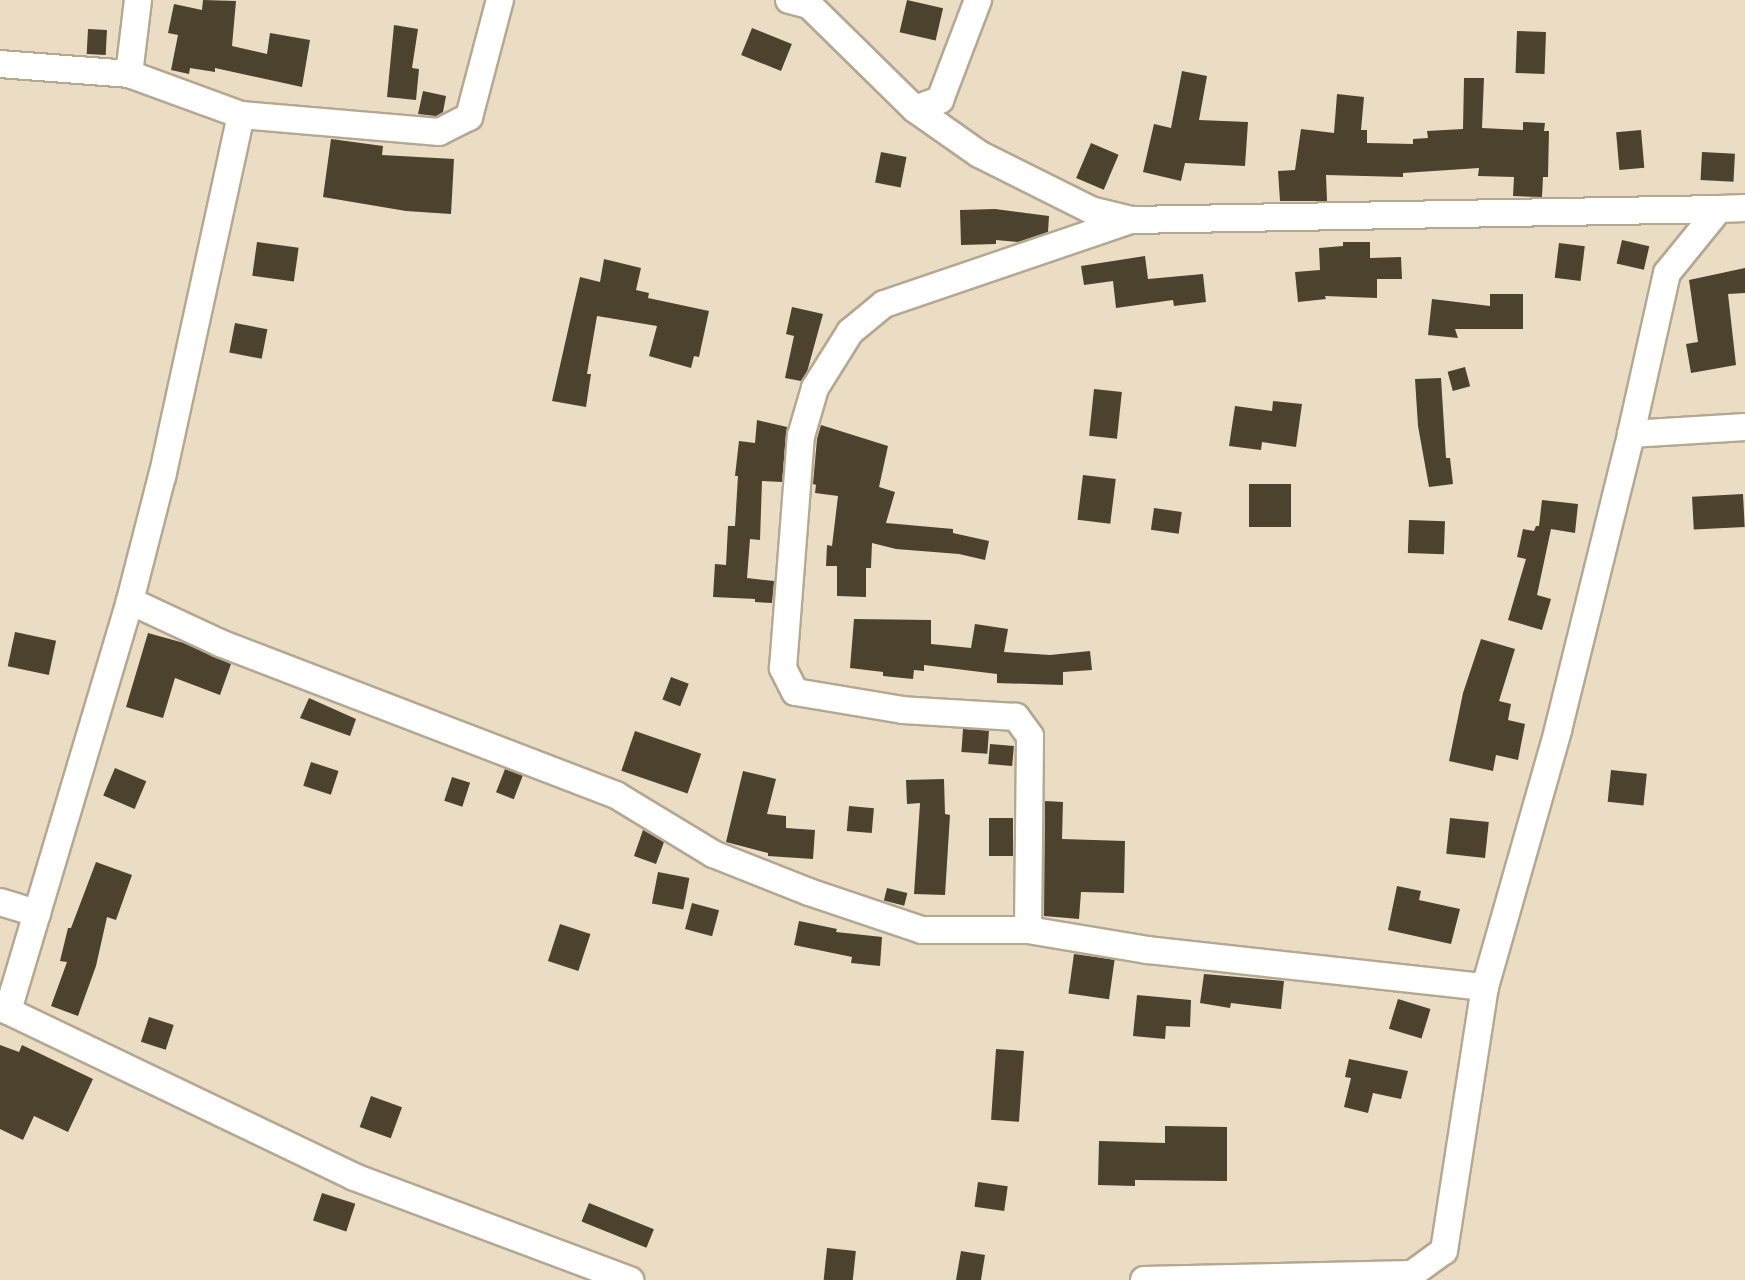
<!DOCTYPE html>
<html>
<head>
<meta charset="utf-8">
<style>
  body { margin:0 }
  #map { position:relative; width:1745px; height:1280px; overflow:hidden; background:#eaddc4; font-family:Jost,sans-serif }
  div>[style] { position:absolute }
  .building>* { inset:0; background:#4c422d; transform-origin:0 0 }
  .roads { filter:drop-shadow(2px 0 #b5a891) drop-shadow(-2px 0 #b5a891) drop-shadow(0 2px #b5a891) drop-shadow(0 -2px #b5a891) }
  .minor>* { height:26px; margin:-13px; padding:0 13px; transform-origin:13px; border-radius:13px; background:#fff }
  span { translate:-50% -50%; white-space:nowrap; text-align:center; line-height:1.15; -webkit-text-stroke:7px #fff; paint-order:stroke }
</style>
</head>
<body>
<div id="map">
  <div class="building">
    <div style="clip-path:polygon(203px 0,236px 1px,232px 46px,267px 54px,270px 33px,310px 40px,302px 87px,215px 68px,215px 72px,190px 68px,189px 74px,171px 70px,178px 35px,168px 33px,174px 4px,202px 10px)"></div>
    <div style="left:907px;top:0;width:37px;height:33px;rotate:13deg"></div>
    <div style="clip-path:polygon(394px 25px,418px 29px,412px 68px,419px 69px,416px 100px,387px 97px)"></div>
    <div style="left:752px;top:28px;width:43px;height:29px;rotate:22deg"></div>
    <div style="left:88px;top:29px;width:19px;height:25px;rotate:3deg"></div>
    <div style="left:1517px;top:31px;width:29px;height:42px;rotate:2deg"></div>
    <div style="clip-path:polygon(1182px 71px,1207px 76px,1199px 120px,1248px 122px,1245px 166px,1185px 163px,1181px 181px,1143px 172px,1154px 124px,1171px 128px)"></div>
    <div style="clip-path:polygon(1464px 78px,1484px 78px,1482px 128px,1523px 130px,1523px 122px,1545px 123px,1544px 131px,1549px 131px,1548px 177px,1543px 177px,1542px 197px,1513px 196px,1514px 177px,1478px 176px,1479px 168px,1403px 173px,1403px 177px,1326px 175px,1327px 201px,1280px 201px,1278px 171px,1295px 170px,1301px 129px,1334px 133px,1337px 94px,1364px 97px,1361px 130px,1367px 130px,1367px 143px,1413px 144px,1413px 139px,1428px 138px,1427px 131px,1463px 129px)"></div>
    <div style="clip-path:polygon(423px 91px,446px 96px,443px 112px,436px 116px,418px 114px)"></div>
    <div style="left:1641px;top:130px;width:38px;height:25px;rotate:85deg"></div>
    <div style="clip-path:polygon(331px 139px,383px 146px,382px 155px,454px 159px,451px 214px,406px 211px,323px 197px)"></div>
    <div style="left:1091px;top:143px;width:30px;height:38px;rotate:23deg"></div>
    <div style="left:881px;top:152px;width:26px;height:31px;rotate:11deg"></div>
    <div style="left:1702px;top:152px;width:33px;height:28px;rotate:3deg"></div>
    <div style="clip-path:polygon(995px 209px,1049px 216px,1048px 232px,1018px 242px,996px 240px,996px 244px,961px 245px,960px 210px)"></div>
    <div style="left:1622px;top:240px;width:28px;height:24px;rotate:13deg"></div>
    <div style="left:257px;top:242px;width:42px;height:34px;rotate:8deg"></div>
    <div style="clip-path:polygon(1343px 242px,1370px 242px,1370px 258px,1401px 257px,1402px 279px,1377px 279px,1377px 298px,1325px 296px,1326px 299px,1298px 302px,1295px 272px,1320px 270px,1319px 248px,1343px 246px)"></div>
    <div style="left:1559px;top:243px;width:26px;height:35px;rotate:7deg"></div>
    <div style="clip-path:polygon(1145px 256px,1148px 279px,1203px 274px,1206px 302px,1174px 306px,1173px 300px,1116px 308px,1113px 281px,1084px 285px,1081px 266px)"></div>
    <div style="clip-path:polygon(604px 259px,641px 268px,636px 290px,649px 293px,648px 298px,709px 311px,699px 357px,694px 356px,691px 368px,649px 356px,657px 326px,597px 316px,587px 374px,591px 374px,586px 407px,552px 401px,580px 277px,600px 282px)"></div>
    <div style="clip-path:polygon(1745px 268px,1745px 293px,1728px 294px,1736px 365px,1691px 373px,1686px 344px,1698px 342px,1689px 280px)"></div>
    <div style="clip-path:polygon(1490px 294px,1523px 294px,1523px 329px,1455px 329px,1458px 338px,1428px 335px,1432px 299px,1490px 306px)"></div>
    <div style="clip-path:polygon(792px 307px,823px 314px,807px 372px,801px 381px,785px 378px,794px 336px,786px 334px)"></div>
    <div style="left:235px;top:323px;width:33px;height:30px;rotate:11deg"></div>
    <div style="left:1465px;top:367px;width:20px;height:18px;rotate:75deg"></div>
    <div style="clip-path:polygon(1441px 378px,1446px 458px,1450px 458px,1453px 484px,1429px 487px,1418px 426px,1415px 379px)"></div>
    <div style="left:1094px;top:389px;width:28px;height:47px;rotate:6deg"></div>
    <div style="clip-path:polygon(1273px 401px,1302px 404px,1296px 447px,1262px 442px,1261px 450px,1229px 446px,1235px 406px,1272px 411px)"></div>
    <div style="clip-path:polygon(757px 420px,787px 427px,782px 482px,762px 481px,760px 540px,750px 539px,747px 578px,774px 581px,772px 603px,755px 602px,755px 599px,713px 597px,715px 564px,726px 565px,728px 526px,735px 526px,738px 476px,735px 476px,739px 441px,755px 443px)"></div>
    <div style="clip-path:polygon(821px 425px,888px 446px,879px 487px,895px 492px,886px 523px,953px 529px,953px 533px,989px 541px,985px 560px,959px 554px,896px 549px,872px 543px,871px 568px,866px 568px,866px 597px,837px 596px,837px 566px,826px 566px,827px 545px,832px 546px,838px 496px,815px 493px,816px 485px,813px 484px,817px 439px)"></div>
    <div style="left:1083px;top:475px;width:33px;height:45px;rotate:7deg"></div>
    <div style="left:1249px;top:484px;width:42px;height:43px"></div>
    <div style="left:1743px;top:494px;width:33px;height:51px;rotate:87deg"></div>
    <div style="clip-path:polygon(1542px 500px,1578px 504px,1575px 533px,1551px 529px,1537px 595px,1551px 599px,1542px 630px,1508px 620px,1526px 559px,1517px 557px,1523px 529px,1534px 531px,1536px 526px,1539px 526px)"></div>
    <div style="left:1154px;top:508px;width:28px;height:22px;rotate:8deg"></div>
    <div style="left:1409px;top:520px;width:36px;height:33px;rotate:2deg"></div>
    <div style="clip-path:polygon(854px 619px,931px 620px,931px 644px,971px 648px,975px 624px,1008px 629px,1004px 652px,1050px 655px,1090px 651px,1092px 670px,1063px 672px,1063px 685px,997px 683px,997px 674px,924px 665px,924px 671px,914px 670px,913px 679px,883px 676px,883px 672px,850px 668px)"></div>
    <div style="left:15px;top:632px;width:42px;height:35px;rotate:12deg"></div>
    <div style="clip-path:polygon(148px 633px,184px 643px,231px 664px,220px 695px,175px 678px,163px 718px,126px 707px)"></div>
    <div style="clip-path:polygon(1481px 639px,1515px 649px,1499px 701px,1511px 704px,1508px 720px,1525px 724px,1518px 760px,1496px 755px,1493px 771px,1449px 761px,1463px 693px)"></div>
    <div style="left:671px;top:677px;width:19px;height:24px;rotate:21deg"></div>
    <div style="clip-path:polygon(309px 698px,356px 719px,350px 736px,300px 718px)"></div>
    <div style="left:963px;top:729px;width:26px;height:23px;rotate:4deg"></div>
    <div style="left:635px;top:731px;width:70px;height:42px;rotate:19deg"></div>
    <div style="left:990px;top:744px;width:24px;height:20px;rotate:5deg"></div>
    <div style="left:311px;top:762px;width:29px;height:25px;rotate:18deg"></div>
    <div style="left:115px;top:768px;width:34px;height:30px;rotate:23deg"></div>
    <div style="left:505px;top:769px;width:19px;height:25px;rotate:21deg"></div>
    <div style="left:1611px;top:770px;width:36px;height:32px;rotate:6deg"></div>
    <div style="clip-path:polygon(743px 771px,776px 779px,767px 814px,786px 816px,786px 828px,815px 830px,813px 859px,768px 856px,768px 853px,726px 842px)"></div>
    <div style="left:452px;top:777px;width:19px;height:25px;rotate:18deg"></div>
    <div style="clip-path:polygon(944px 779px,945px 814px,950px 815px,945px 895px,914px 894px,920px 803px,907px 804px,906px 780px)"></div>
    <div style="clip-path:polygon(1045px 801px,1063px 802px,1062px 839px,1125px 841px,1124px 893px,1081px 892px,1079px 919px,1044px 916px)"></div>
    <div style="left:849px;top:806px;width:25px;height:25px;rotate:5deg"></div>
    <div style="left:989px;top:818px;width:24px;height:38px"></div>
    <div style="left:1450px;top:818px;width:39px;height:36px;rotate:6deg"></div>
    <div style="clip-path:polygon(643px 830px,664px 842px,656px 864px,634px 856px)"></div>
    <div style="clip-path:polygon(96px 862px,132px 875px,116px 920px,107px 917px,96px 966px,78px 1016px,51px 1006px,67px 962px,60px 961px,68px 928px,71px 928px)"></div>
    <div style="left:658px;top:872px;width:32px;height:32px;rotate:11deg"></div>
    <div style="clip-path:polygon(1397px 886px,1421px 891px,1419px 900px,1460px 909px,1451px 944px,1388px 930px)"></div>
    <div style="left:887px;top:888px;width:21px;height:13px;rotate:14deg"></div>
    <div style="left:692px;top:903px;width:28px;height:27px;rotate:15deg"></div>
    <div style="clip-path:polygon(799px 921px,837px 929px,836px 932px,882px 937px,880px 966px,851px 963px,852px 957px,794px 945px)"></div>
    <div style="left:560px;top:924px;width:32px;height:39px;rotate:18deg"></div>
    <div style="left:1074px;top:954px;width:41px;height:40px;rotate:8deg"></div>
    <div style="clip-path:polygon(1204px 974px,1284px 981px,1281px 1009px,1231px 1003px,1230px 1008px,1200px 1003px)"></div>
    <div style="clip-path:polygon(1137px 995px,1191px 1000px,1190px 1027px,1166px 1026px,1165px 1039px,1133px 1036px)"></div>
    <div style="left:1398px;top:999px;width:34px;height:31px;rotate:17deg"></div>
    <div style="left:149px;top:1017px;width:26px;height:26px;rotate:18deg"></div>
    <div style="clip-path:polygon(0 1045px,19px 1052px,22px 1045px,93px 1079px,68px 1132px,34px 1116px,23px 1140px,0 1129px)"></div>
    <div style="left:996px;top:1049px;width:28px;height:71px;rotate:4deg"></div>
    <div style="clip-path:polygon(1349px 1059px,1408px 1071px,1401px 1099px,1373px 1093px,1368px 1113px,1344px 1107px,1351px 1078px,1345px 1077px)"></div>
    <div style="left:371px;top:1096px;width:33px;height:33px;rotate:20deg"></div>
    <div style="clip-path:polygon(1165px 1126px,1227px 1127px,1227px 1181px,1135px 1180px,1135px 1186px,1098px 1185px,1099px 1141px,1165px 1143px)"></div>
    <div style="left:978px;top:1182px;width:30px;height:25px;rotate:8deg"></div>
    <div style="left:322px;top:1193px;width:35px;height:29px;rotate:18deg"></div>
    <div style="left:589px;top:1203px;width:70px;height:20px;rotate:22deg"></div>
    <div style="left:827px;top:1248px;width:29px;height:32px;rotate:6deg"></div>
    <div style="clip-path:polygon(961px 1251px,985px 1255px,981px 1280px,956px 1280px)"></div>
  </div>
  <div class="roads">
    <div class="minor">
      <div style="left:138px;top:0;width:75px;rotate:96.9deg"></div>
      <div style="left:129px;top:74px;width:119px;rotate:20.1deg"></div>
      <div style="left:241px;top:115px;width:199px;rotate:4.9deg"></div>
      <div style="left:439px;top:132px;width:34px;rotate:-27deg"></div>
      <div style="left:469px;top:117px;width:121px;rotate:-75.2deg"></div>
      <div style="left:789px;top:0;width:21px;rotate:14deg"></div>
      <div style="left:809px;top:5px;width:148px;rotate:44.5deg"></div>
      <div style="left:915px;top:109px;width:78px;rotate:35.1deg"></div>
      <div style="left:979px;top:154px;width:125px;rotate:26.6deg"></div>
      <div style="left:1091px;top:210px;width:41px;rotate:14deg"></div>
      <div style="left:1131px;top:220px;width:588px;rotate:-1.07deg"></div>
      <div style="left:0;top:64px;width:129px;rotate:4.4deg"></div>
      <div style="left:915px;top:109px;width:27px;rotate:-20deg"></div>
      <div style="left:940px;top:100px;width:107px;rotate:-69.2deg"></div>
      <div style="left:241px;top:115px;width:370px;rotate:102.3deg"></div>
      <div style="left:162px;top:476px;width:129px;rotate:104.4deg"></div>
      <div style="left:130px;top:601px;width:428px;rotate:106.6deg"></div>
      <div style="left:8px;top:1011px;width:384px;rotate:25.6deg"></div>
      <div style="left:354px;top:1177px;width:295px;rotate:20.5deg"></div>
      <div style="left:1631px;top:434px;width:114px;rotate:-3.5deg"></div>
      <div style="left:130px;top:601px;width:99px;rotate:25deg"></div>
      <div style="left:220px;top:643px;width:424px;rotate:21deg"></div>
      <div style="left:616px;top:795px;width:114px;rotate:31.3deg"></div>
      <div style="left:713px;top:854px;width:103px;rotate:21.6deg"></div>
      <div style="left:809px;top:892px;width:119px;rotate:18.6deg"></div>
      <div style="left:922px;top:930px;width:106px"></div>
      <div style="left:1028px;top:930px;width:122px;rotate:9.5deg"></div>
      <div style="left:1148px;top:950px;width:339px;rotate:6.3deg"></div>
      <div style="left:0;top:902px;width:39px;rotate:17deg"></div>
      <div style="left:1028px;top:930px;width:194px;rotate:-89.4deg"></div>
      <div style="left:1030px;top:736px;width:24px;rotate:-126deg"></div>
      <div style="left:1016px;top:717px;width:113px;rotate:-176.5deg"></div>
      <div style="left:903px;top:710px;width:109px;rotate:-170.5deg"></div>
      <div style="left:795px;top:692px;width:27px;rotate:-117deg"></div>
      <div style="left:783px;top:668px;width:233px;rotate:-85.6deg"></div>
      <div style="left:801px;top:436px;width:50px;rotate:-73.7deg"></div>
      <div style="left:815px;top:388px;width:66px;rotate:-58deg"></div>
      <div style="left:850px;top:332px;width:44px;rotate:-39.5deg"></div>
      <div style="left:884px;top:304px;width:261px;rotate:-18.8deg"></div>
      <div style="left:1144px;top:1280px;width:268px;rotate:-1.3deg"></div>
      <div style="left:1412px;top:1274px;width:39px;rotate:-36deg"></div>
      <div style="left:1444px;top:1251px;width:267px;rotate:-81.2deg"></div>
      <div style="left:1485px;top:987px;width:267px;rotate:-74.1deg"></div>
      <div style="left:1558px;top:730px;width:305px;rotate:-76.1deg"></div>
      <div style="left:1631px;top:434px;width:165px;rotate:-77.4deg"></div>
      <div style="left:1667px;top:273px;width:82px;rotate:-50.9deg"></div>
      <div style="left:1719px;top:209px;width:26px;rotate:-2deg"></div>
    </div>
  </div>
</div>
</body>
</html>
